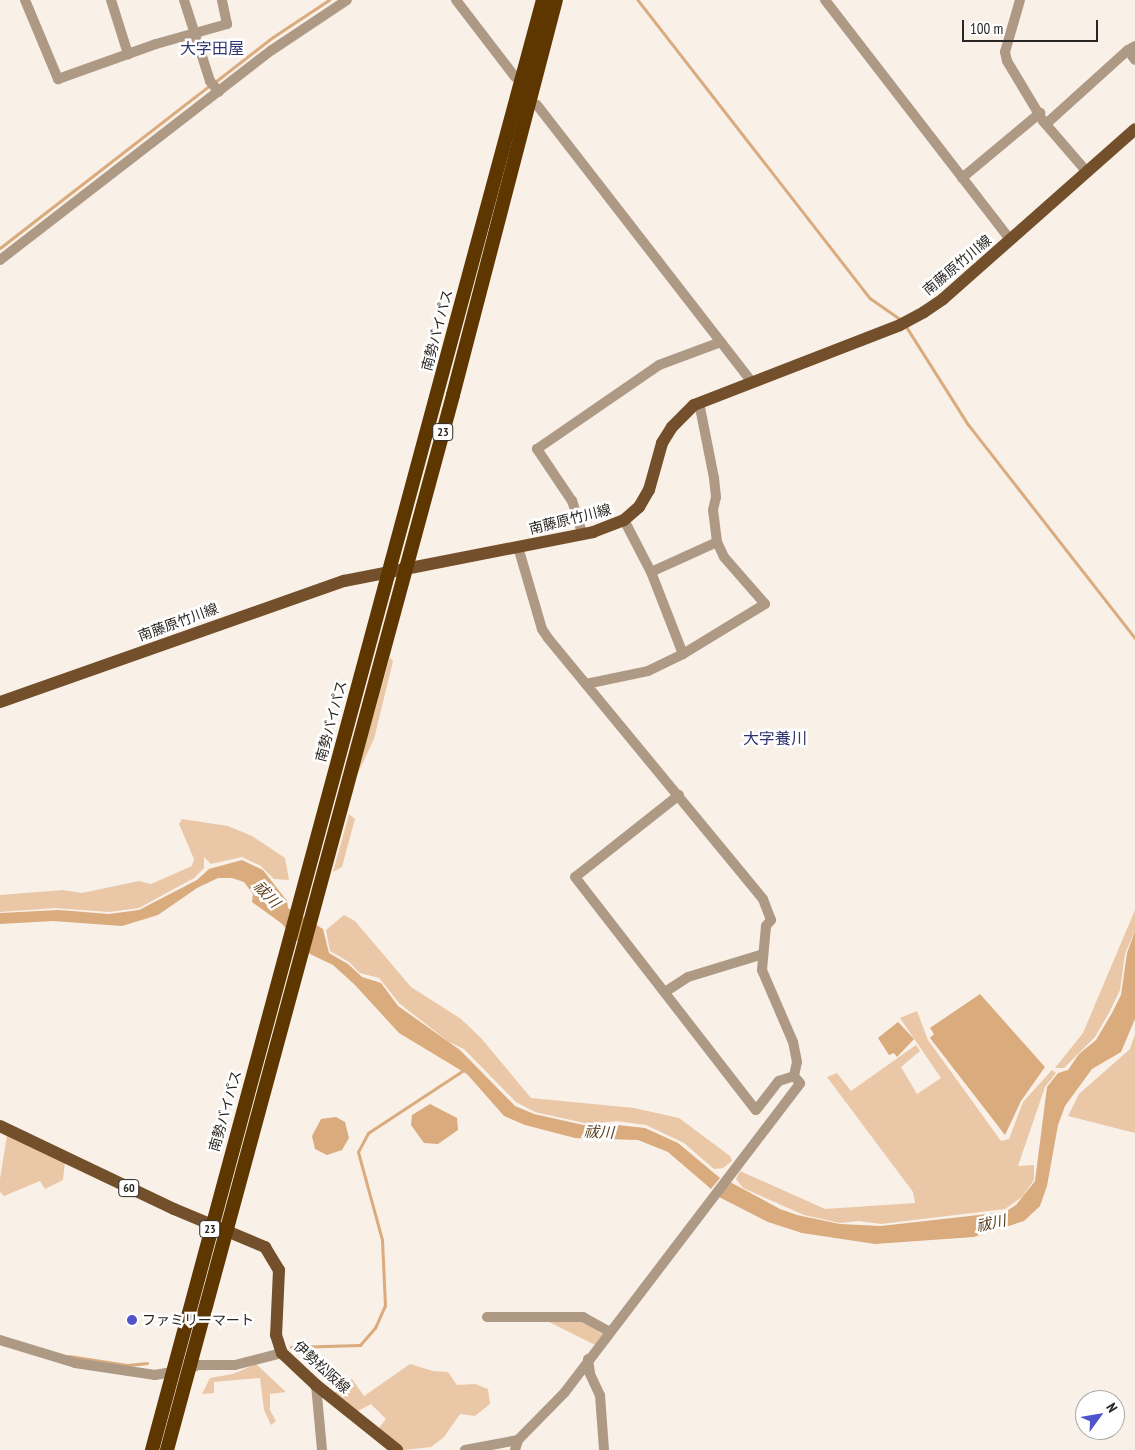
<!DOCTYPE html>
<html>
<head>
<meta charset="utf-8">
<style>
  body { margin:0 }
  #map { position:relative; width:1135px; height:1450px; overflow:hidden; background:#f9f0e8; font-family:"PT Sans Narrow","Noto Sans JP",sans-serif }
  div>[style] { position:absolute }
  .green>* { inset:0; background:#eac7a6 }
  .water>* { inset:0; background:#daab7d }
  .stream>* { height:2.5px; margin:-1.25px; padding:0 1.25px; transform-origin:1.25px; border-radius:1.25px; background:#daab7d }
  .minor>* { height:10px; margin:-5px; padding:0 5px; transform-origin:5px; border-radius:5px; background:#ae9985 }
  .major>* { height:12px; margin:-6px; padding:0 6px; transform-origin:6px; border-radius:6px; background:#73502b }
  .highway>* { height:14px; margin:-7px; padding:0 7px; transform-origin:7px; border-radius:7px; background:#5d3600 }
  .dots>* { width:14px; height:14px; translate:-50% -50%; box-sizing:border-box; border:2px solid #fff; border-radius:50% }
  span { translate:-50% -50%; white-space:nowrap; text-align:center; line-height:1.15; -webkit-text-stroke:5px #fff; paint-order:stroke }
  .shield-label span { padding:1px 4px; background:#fff; border:1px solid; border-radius:4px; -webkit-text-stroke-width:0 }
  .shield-label { font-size:12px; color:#292623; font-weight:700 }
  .street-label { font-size:14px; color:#292623 }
  .poi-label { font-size:14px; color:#292623 }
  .left { translate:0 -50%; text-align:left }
  .water-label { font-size:15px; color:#5b3a17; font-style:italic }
  .quarter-label { font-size:16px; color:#313671 }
  .north { position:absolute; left:1075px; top:1390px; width:50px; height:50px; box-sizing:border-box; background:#fff; border:1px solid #a9a8a7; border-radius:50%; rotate:58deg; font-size:14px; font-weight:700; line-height:20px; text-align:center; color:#292623 }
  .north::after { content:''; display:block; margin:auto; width:18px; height:22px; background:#4f54ca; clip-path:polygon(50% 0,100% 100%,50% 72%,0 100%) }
  .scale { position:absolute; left:962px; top:20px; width:136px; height:22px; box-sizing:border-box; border:2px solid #292623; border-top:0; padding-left:6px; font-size:15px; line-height:18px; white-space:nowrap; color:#292623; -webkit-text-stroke:4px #fff; paint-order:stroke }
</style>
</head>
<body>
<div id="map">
  <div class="green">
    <div style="clip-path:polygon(390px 657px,393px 661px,374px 739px,356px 777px)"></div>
    <div style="clip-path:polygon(349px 814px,355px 819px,342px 867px,333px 872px)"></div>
    <div style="clip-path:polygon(182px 819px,228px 826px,252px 836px,285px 858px,289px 880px,274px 879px,261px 866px,242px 857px,211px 864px,204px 857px,204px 868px,194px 878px,139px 908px,109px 912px,55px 908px,0 912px,0 895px,63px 890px,82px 893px,139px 881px,151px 884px,192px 866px,194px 859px,179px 824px)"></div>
    <div style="clip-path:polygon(1135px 910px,1135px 930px,1125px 954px,1120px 990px,1110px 1011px,1095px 1037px,1064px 1068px,1055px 1068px,1083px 1033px)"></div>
    <div style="clip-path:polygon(344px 915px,355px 921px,411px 987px,461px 1019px,481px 1038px,531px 1098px,634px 1108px,679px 1118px,730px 1156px,732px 1161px,723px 1168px,714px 1169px,684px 1143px,646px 1125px,616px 1121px,589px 1124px,535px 1112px,516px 1102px,464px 1049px,449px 1042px,400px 1004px,379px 978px,360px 973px,349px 962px,330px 951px,326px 930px)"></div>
    <div style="clip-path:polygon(917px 1011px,928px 1040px,1001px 1141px,1009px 1139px,1023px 1102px,1052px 1070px,1056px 1073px,1045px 1087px,1018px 1166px,1034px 1165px,1034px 1180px,1022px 1197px,1005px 1209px,881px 1224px,859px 1221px,840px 1223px,804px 1215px,743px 1188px,736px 1179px,740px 1171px,825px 1209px,915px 1203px,913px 1192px,827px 1077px,837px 1073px,851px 1091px,916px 1045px,920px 1051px,901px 1067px,917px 1094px,941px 1078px,900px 1018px)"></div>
    <div style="clip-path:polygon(1135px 1034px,1135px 1133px,1068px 1116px,1079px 1094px,1130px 1049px)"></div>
    <div style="clip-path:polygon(7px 1135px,65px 1162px,63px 1180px,45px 1189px,40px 1181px,4px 1196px,0 1192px,0 1179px)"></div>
    <div style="clip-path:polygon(583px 1321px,603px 1335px,595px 1345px,549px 1322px)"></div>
    <div style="clip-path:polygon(256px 1364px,286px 1392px,270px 1394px,270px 1410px,276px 1421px,271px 1425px,264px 1410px,260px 1378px,214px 1382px,214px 1393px,202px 1394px,210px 1378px,233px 1374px)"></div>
    <div style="clip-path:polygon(410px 1364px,433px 1371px,448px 1372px,457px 1385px,475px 1384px,488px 1389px,490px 1404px,475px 1416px,460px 1414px,444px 1437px,431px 1447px,404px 1450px,377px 1430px,386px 1419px,371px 1404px,356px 1412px,333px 1394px,352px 1379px,364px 1396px)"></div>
  </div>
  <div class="water">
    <div style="clip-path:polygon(242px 860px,263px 870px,287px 901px,288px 908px,323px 929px,329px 953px,348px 964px,362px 977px,381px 983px,398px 1006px,460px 1050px,515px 1106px,534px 1114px,588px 1126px,608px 1124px,645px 1128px,678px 1143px,720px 1178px,711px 1189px,668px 1152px,638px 1140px,575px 1138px,525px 1125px,504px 1116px,467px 1074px,399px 1033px,355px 985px,333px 965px,310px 954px,281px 923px,252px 902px,253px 894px,244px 882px,232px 878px,218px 878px,197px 888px,158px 915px,122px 926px,53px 921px,0 924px,0 913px,59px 910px,109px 914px,139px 910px,197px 880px,209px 869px)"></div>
    <div style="clip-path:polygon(1135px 931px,1135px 1019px,1121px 1052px,1092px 1069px,1065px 1106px,1058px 1125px,1047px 1186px,1040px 1206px,1024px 1221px,974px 1237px,875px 1244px,802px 1233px,768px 1222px,719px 1197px,730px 1182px,780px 1209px,797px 1215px,840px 1224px,881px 1226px,1005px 1212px,1016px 1205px,1035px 1181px,1047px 1087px,1058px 1073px,1068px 1070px,1079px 1054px,1096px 1040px,1112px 1013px,1121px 995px,1127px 953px)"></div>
    <div style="clip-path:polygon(980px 994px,1045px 1067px,1021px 1101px,1005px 1135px,930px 1038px,934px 1034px,930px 1028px)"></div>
    <div style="clip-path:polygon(898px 1022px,914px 1039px,897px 1057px,894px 1053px,889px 1055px,878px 1038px)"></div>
    <div style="clip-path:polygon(430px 1104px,457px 1118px,458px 1130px,438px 1144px,424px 1143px,411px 1125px,412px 1115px)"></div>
    <div style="clip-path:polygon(336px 1117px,345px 1122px,349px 1138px,342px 1150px,327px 1155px,315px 1149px,312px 1136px,321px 1119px)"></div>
  </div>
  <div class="stream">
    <div style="left:638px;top:0;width:378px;rotate:52.1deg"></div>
    <div style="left:870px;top:298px;width:38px;rotate:35deg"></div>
    <div style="left:215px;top:82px;width:73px;rotate:-37.8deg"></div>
    <div style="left:273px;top:37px;width:67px;rotate:-33.5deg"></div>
    <div style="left:0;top:248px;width:266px;rotate:-37.8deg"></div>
    <div style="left:906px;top:326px;width:116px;rotate:57.7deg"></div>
    <div style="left:968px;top:424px;width:271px;rotate:52deg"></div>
    <div style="left:291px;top:1347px;width:69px;rotate:-1.7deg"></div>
    <div style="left:360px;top:1345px;width:23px;rotate:-49deg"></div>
    <div style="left:375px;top:1328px;width:24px;rotate:-66deg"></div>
    <div style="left:385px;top:1306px;width:66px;rotate:-92.6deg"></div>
    <div style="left:382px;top:1240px;width:91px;rotate:-105.3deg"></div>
    <div style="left:358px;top:1152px;width:21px;rotate:-62deg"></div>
    <div style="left:368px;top:1133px;width:115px;rotate:-33.3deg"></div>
    <div style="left:69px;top:1356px;width:60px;rotate:8.7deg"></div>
    <div style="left:128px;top:1365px;width:19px;rotate:-6deg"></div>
  </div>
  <div class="minor">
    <div style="left:25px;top:0;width:86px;rotate:67.3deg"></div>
    <div style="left:58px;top:79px;width:104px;rotate:-19.7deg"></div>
    <div style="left:156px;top:44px;width:74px;rotate:-15.7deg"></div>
    <div style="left:227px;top:24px;width:25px;rotate:-102deg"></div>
    <div style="left:111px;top:0;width:57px;rotate:72.5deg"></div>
    <div style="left:184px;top:0;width:85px;rotate:72.2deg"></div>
    <div style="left:210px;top:81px;width:14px;rotate:51deg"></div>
    <div style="left:456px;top:0;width:97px;rotate:52.5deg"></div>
    <div style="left:825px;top:0;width:302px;rotate:52.3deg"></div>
    <div style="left:1020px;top:0;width:54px;rotate:106.1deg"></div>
    <div style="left:1005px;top:52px;width:9px;rotate:77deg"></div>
    <div style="left:1007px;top:61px;width:70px;rotate:59deg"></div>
    <div style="left:1043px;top:121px;width:67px;rotate:49.2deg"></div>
    <div style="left:1135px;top:46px;width:8px;rotate:150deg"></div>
    <div style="left:1128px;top:50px;width:12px;rotate:55deg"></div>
    <div style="left:537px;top:105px;width:349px;rotate:52.2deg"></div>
    <div style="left:1046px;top:124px;width:110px;rotate:-42.1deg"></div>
    <div style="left:962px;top:178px;width:102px;rotate:-39.8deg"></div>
    <div style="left:0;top:260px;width:344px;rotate:-37.7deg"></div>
    <div style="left:272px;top:50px;width:90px;rotate:-33.7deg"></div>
    <div style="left:582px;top:533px;width:34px;rotate:-107deg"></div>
    <div style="left:572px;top:501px;width:63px;rotate:-123.9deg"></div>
    <div style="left:537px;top:449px;width:148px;rotate:-34.5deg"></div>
    <div style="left:659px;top:365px;width:66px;rotate:-20.4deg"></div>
    <div style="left:651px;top:572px;width:72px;rotate:-24.4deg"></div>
    <div style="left:683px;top:654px;width:96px;rotate:-31.4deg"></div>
    <div style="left:765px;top:604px;width:62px;rotate:-131.1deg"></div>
    <div style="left:724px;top:557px;width:17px;rotate:-115deg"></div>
    <div style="left:717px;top:542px;width:32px;rotate:-97deg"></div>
    <div style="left:713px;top:510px;width:13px;rotate:-77deg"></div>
    <div style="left:716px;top:497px;width:19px;rotate:-96deg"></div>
    <div style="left:714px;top:478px;width:77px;rotate:-101.2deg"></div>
    <div style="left:586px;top:684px;width:63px;rotate:-11.8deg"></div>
    <div style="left:648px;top:671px;width:39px;rotate:-26deg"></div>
    <div style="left:683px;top:654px;width:88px;rotate:-111.3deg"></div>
    <div style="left:651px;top:572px;width:59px;rotate:-117.4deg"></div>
    <div style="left:679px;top:795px;width:132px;rotate:141.7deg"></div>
    <div style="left:575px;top:877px;width:295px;rotate:52.2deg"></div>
    <div style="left:756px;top:1110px;width:37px;rotate:-52deg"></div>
    <div style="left:779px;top:1081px;width:16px;rotate:-18deg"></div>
    <div style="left:665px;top:992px;width:27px;rotate:-33deg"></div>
    <div style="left:688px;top:977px;width:78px;rotate:-17deg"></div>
    <div style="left:487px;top:1317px;width:96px"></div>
    <div style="left:583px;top:1317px;width:31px;rotate:29deg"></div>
    <div style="left:0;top:1340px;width:78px;rotate:17deg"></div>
    <div style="left:75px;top:1363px;width:81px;rotate:8.5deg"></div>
    <div style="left:155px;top:1375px;width:17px;rotate:-10deg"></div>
    <div style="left:588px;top:1359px;width:15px;rotate:82deg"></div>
    <div style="left:590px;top:1374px;width:23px;rotate:65deg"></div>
    <div style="left:600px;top:1395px;width:55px;rotate:85.8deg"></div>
    <div style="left:191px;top:1368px;width:8px;rotate:-23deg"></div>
    <div style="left:198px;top:1365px;width:37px"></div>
    <div style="left:235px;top:1365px;width:49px;rotate:-14.3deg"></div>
    <div style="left:316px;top:1385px;width:65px;rotate:84.7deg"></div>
    <div style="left:465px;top:1450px;width:54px;rotate:-10.7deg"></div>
    <div style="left:515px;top:1450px;width:10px;rotate:-73deg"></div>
    <div style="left:518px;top:1440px;width:67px;rotate:-45.6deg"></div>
    <div style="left:565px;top:1392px;width:388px;rotate:-52.7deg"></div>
    <div style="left:800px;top:1083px;width:9px;rotate:-131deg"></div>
    <div style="left:794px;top:1076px;width:14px;rotate:-78deg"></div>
    <div style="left:797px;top:1062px;width:20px;rotate:-101deg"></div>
    <div style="left:793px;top:1042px;width:78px;rotate:-113.3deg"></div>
    <div style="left:762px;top:970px;width:44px;rotate:-84.8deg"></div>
    <div style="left:766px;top:926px;width:8px;rotate:-50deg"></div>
    <div style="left:771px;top:920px;width:22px;rotate:-111deg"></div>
    <div style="left:763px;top:899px;width:338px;rotate:-129.5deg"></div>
    <div style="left:548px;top:638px;width:11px;rotate:-124deg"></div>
    <div style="left:542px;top:629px;width:85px;rotate:-106.3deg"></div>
  </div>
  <div class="major">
    <div style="left:0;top:702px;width:365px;rotate:-19.4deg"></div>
    <div style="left:344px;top:581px;width:254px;rotate:-11.1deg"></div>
    <div style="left:593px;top:532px;width:33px;rotate:-21deg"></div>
    <div style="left:624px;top:520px;width:20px;rotate:-41deg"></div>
    <div style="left:639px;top:507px;width:20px;rotate:-60deg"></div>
    <div style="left:649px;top:490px;width:49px;rotate:-74.5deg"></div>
    <div style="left:662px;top:443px;width:19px;rotate:-58deg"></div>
    <div style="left:672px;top:427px;width:31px;rotate:-45deg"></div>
    <div style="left:694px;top:405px;width:221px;rotate:-21.2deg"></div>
    <div style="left:900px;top:325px;width:27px;rotate:-28deg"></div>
    <div style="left:924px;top:312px;width:23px;rotate:-34deg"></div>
    <div style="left:943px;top:299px;width:256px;rotate:-41.5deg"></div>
    <div style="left:0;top:1126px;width:193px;rotate:25.5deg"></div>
    <div style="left:174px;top:1209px;width:99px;rotate:22.7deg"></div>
    <div style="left:265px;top:1247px;width:27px;rotate:59deg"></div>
    <div style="left:279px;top:1270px;width:65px;rotate:92.6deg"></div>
    <div style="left:276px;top:1335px;width:19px;rotate:72deg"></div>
    <div style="left:282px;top:1353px;width:47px;rotate:43.3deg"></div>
    <div style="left:316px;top:1385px;width:104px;rotate:38.7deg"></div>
  </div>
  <div class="highway">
    <div style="left:152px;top:1450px;width:1502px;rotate:-74.91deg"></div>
    <div style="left:167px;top:1450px;width:1093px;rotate:-74.83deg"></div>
    <div style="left:453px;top:395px;width:408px;rotate:-75.4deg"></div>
  </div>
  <div class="dots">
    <div style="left:132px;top:1320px;background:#4f54ca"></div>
  </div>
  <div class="shield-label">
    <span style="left:443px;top:432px">23</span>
    <span style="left:129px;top:1188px">60</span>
    <span style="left:210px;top:1229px">23</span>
  </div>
  <div class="street-label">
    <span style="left:957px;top:265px;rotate:-40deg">南藤原竹川線</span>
    <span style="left:437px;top:330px;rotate:-75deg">南勢バイパス</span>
    <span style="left:570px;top:519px;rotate:-14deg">南藤原竹川線</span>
    <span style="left:178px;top:622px;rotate:-20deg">南藤原竹川線</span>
    <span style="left:331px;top:721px;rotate:-75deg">南勢バイパス</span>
    <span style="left:225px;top:1111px;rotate:-74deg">南勢バイパス</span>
    <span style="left:322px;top:1367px;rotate:42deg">伊勢松阪線</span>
  </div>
  <div class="poi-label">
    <span class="left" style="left:142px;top:1320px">ファミリーマート</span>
  </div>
  <div class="water-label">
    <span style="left:267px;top:894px;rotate:46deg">祓川</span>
    <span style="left:599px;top:1132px;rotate:2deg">祓川</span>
    <span style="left:991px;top:1223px;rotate:-12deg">祓川</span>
  </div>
  <div class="quarter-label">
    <span style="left:212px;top:48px">大字田屋</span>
    <span style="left:775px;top:738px">大字養川</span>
  </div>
  <div class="north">N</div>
  <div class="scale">100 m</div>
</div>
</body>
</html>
